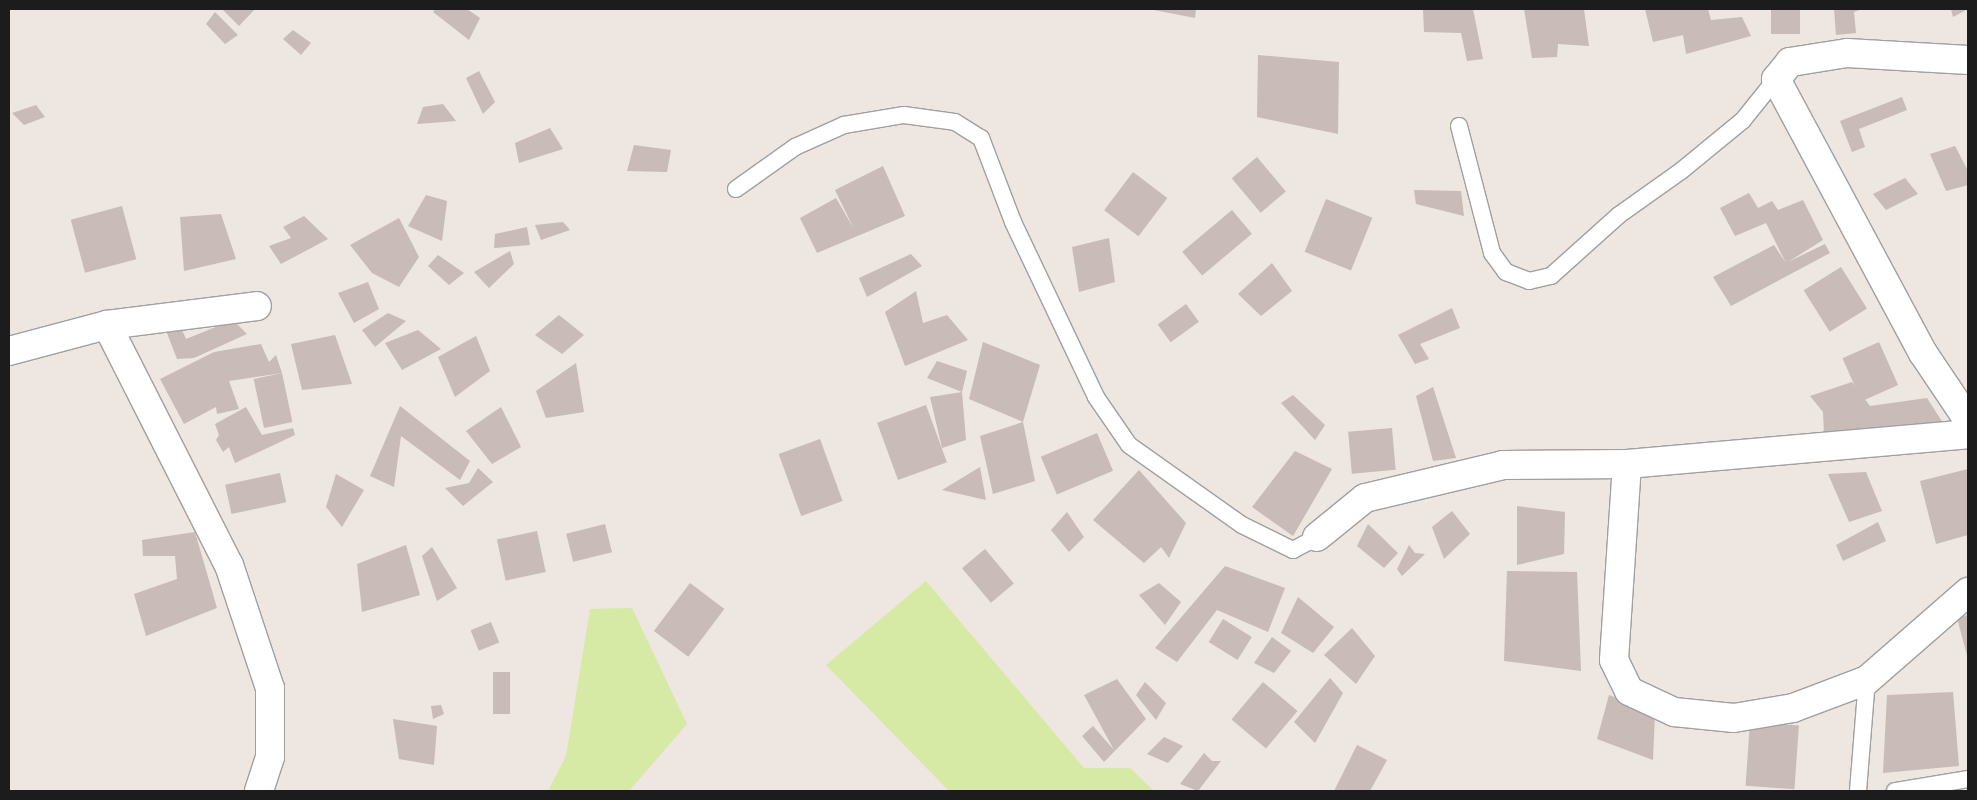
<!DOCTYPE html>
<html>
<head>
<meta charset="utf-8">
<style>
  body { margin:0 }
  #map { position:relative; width:1977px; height:800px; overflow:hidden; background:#ede6e1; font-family:Arial,sans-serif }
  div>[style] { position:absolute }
  .grass>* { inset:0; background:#d6eaa5 }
  .building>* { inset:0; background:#c9bbb7; transform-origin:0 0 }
  .roads { filter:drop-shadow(1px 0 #a0a0a0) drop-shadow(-1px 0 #a0a0a0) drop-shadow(0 1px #a0a0a0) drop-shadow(0 -1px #a0a0a0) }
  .service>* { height:16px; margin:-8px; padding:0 8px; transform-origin:8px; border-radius:8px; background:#fff }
  .minor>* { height:28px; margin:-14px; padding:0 14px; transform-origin:14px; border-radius:14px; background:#fff }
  span { translate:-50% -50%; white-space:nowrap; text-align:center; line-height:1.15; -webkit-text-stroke:4px #fff; paint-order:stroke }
  .frame { position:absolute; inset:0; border:10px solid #1c1c1c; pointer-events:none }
</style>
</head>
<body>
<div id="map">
  <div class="grass">
    <div style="clip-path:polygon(926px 581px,1084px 768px,1130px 768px,1154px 791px,949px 791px,826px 665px)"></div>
    <div style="clip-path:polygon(632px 608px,687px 724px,629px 791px,548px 791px,566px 756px,590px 609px)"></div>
  </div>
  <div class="building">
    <div style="clip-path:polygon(222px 9px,255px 9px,239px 26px)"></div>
    <div style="clip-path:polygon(435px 9px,467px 9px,480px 18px,469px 40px,433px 12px)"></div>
    <div style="clip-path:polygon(1154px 9px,1196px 9px,1195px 18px,1154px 10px)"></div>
    <div style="clip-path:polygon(1423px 9px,1473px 9px,1483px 59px,1467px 61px,1461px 33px,1424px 32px)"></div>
    <div style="clip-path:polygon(1524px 9px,1584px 9px,1589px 46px,1558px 44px,1557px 57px,1532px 58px)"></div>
    <div style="clip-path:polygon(1645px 9px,1708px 9px,1711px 20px,1742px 17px,1751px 36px,1686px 54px,1683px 35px,1653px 42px)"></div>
    <div style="left:1771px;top:9px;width:29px;height:25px"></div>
    <div style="clip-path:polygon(1834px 9px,1862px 9px,1854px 12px,1856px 33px,1836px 35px)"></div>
    <div style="clip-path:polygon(1951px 9px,1968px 9px,1953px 17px)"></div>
    <div style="clip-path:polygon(215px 12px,238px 35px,225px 44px,206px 24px)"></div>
    <div style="clip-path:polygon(293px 30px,311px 43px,301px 55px,283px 39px)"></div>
    <div style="clip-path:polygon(1258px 55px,1339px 62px,1338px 134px,1257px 117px)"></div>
    <div style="clip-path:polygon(479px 71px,495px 102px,483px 114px,466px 78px)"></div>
    <div style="clip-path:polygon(1902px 97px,1907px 110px,1859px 129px,1865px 147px,1852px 152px,1840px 121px)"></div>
    <div style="clip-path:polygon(443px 104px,456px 121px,417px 124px,423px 107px)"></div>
    <div style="clip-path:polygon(36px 105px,45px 117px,24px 125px,12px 113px)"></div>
    <div style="clip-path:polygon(550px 128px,563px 149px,519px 163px,515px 143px)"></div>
    <div style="clip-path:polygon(634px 145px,671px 150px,667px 172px,627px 171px)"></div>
    <div style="clip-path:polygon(1955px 146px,1968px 171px,1968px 185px,1946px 191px,1930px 154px)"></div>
    <div style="left:1257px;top:157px;width:45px;height:33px;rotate:50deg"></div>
    <div style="clip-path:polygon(883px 166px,905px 216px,817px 253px,800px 218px,836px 198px,854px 229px,835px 190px)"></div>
    <div style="left:1133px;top:172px;width:43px;height:48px;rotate:37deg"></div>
    <div style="clip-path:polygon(1905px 178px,1918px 194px,1886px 210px,1873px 194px)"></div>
    <div style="clip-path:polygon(1414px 190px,1461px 191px,1464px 216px,1416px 204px)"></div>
    <div style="clip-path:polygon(1749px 193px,1758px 208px,1772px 201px,1778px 210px,1803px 200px,1823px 240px,1788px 262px,1825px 244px,1830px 253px,1731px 306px,1713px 277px,1774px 245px,1786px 263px,1766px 223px,1735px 236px,1720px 208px)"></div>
    <div style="clip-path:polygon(426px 195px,447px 201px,442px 241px,408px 226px)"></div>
    <div style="left:1326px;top:199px;width:50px;height:57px;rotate:22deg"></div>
    <div style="left:122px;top:206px;width:55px;height:53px;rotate:75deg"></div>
    <div style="left:1232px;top:210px;width:31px;height:65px;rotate:50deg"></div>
    <div style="clip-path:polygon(221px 214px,236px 259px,184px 271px,180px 217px)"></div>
    <div style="clip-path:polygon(304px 216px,328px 239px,281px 264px,269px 246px,291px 238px,283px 227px)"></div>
    <div style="clip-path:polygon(399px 218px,419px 257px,399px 287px,372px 273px,350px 245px)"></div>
    <div style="clip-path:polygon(563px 222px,570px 230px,541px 240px,535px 225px)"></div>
    <div style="clip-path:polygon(527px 227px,530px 245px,494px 248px,495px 234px)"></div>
    <div style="clip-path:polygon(1109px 238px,1115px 282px,1079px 292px,1072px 247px)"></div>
    <div style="clip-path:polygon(510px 251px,514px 264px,489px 288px,474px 272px)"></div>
    <div style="clip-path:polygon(911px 254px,922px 266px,867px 297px,859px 278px)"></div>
    <div style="clip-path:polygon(438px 255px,464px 273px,449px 285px,428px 266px)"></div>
    <div style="clip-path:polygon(1272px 263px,1292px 291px,1261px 316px,1238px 294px)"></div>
    <div style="left:1841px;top:267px;width:49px;height:44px;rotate:58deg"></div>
    <div style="clip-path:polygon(368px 282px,379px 309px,354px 323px,338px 293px)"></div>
    <div style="clip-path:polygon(916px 291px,923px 323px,947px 315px,968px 340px,905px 366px,885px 312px)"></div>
    <div style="left:1186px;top:304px;width:22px;height:35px;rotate:54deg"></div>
    <div style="clip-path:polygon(1452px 308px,1460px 328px,1420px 344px,1429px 359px,1415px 364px,1398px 335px)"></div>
    <div style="clip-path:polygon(388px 313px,406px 321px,375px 347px,362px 330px)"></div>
    <div style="clip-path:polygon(559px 315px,584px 335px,562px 354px,535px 335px)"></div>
    <div style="clip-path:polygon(233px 320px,247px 334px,194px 358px,177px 359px,165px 328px,179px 323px,186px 339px)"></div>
    <div style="clip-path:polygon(418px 330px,441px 349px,402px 370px,385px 343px)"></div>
    <div style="clip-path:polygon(335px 335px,352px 384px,302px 390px,291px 344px)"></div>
    <div style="clip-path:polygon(476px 336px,490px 371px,455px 397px,438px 357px)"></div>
    <div style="clip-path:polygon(983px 342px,1040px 365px,1023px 422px,969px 399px)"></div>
    <div style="left:1879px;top:342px;width:47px;height:40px;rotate:66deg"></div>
    <div style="clip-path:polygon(261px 344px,269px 362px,276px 355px,282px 373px,229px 381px,239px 409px,217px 414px,216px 407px,184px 424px,160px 379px,214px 352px)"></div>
    <div style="clip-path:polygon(937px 361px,967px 371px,962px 392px,966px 440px,942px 448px,930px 397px,962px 392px,927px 378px)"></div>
    <div style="clip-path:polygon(576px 363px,584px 412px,546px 418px,536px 391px)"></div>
    <div style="left:282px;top:373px;width:50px;height:29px;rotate:78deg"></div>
    <div style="clip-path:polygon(1852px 382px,1870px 406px,1927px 398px,1943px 423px,1824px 435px,1823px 412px,1810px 396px)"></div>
    <div style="clip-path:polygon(1433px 387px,1456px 458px,1433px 461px,1416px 396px)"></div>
    <div style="clip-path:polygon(1293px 395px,1325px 425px,1315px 440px,1281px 403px)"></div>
    <div style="left:926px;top:405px;width:61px;height:52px;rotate:70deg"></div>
    <div style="clip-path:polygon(400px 406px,470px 461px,460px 480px,401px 436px,394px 487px,370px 476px)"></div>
    <div style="clip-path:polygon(246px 407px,262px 435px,293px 428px,295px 435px,235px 463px,229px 447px,223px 452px,216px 440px,219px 435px,215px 424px)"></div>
    <div style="clip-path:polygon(501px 407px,521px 447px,492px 464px,466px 431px)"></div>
    <div style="clip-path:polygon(1023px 422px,1035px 481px,993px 494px,980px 436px)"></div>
    <div style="left:1392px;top:428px;width:42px;height:44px;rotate:85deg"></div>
    <div style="left:1097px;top:433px;width:41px;height:61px;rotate:67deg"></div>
    <div style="left:820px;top:439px;width:66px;height:44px;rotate:70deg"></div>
    <div style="clip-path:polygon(1295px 451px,1332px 469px,1293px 536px,1252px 507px)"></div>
    <div style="clip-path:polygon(980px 467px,986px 500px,942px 490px)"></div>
    <div style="clip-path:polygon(478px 468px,493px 482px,463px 506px,445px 488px,469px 483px)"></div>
    <div style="clip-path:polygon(1968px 469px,1968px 535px,1936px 544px,1920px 481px)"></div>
    <div style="clip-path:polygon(1139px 470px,1186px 523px,1169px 558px,1161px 547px,1144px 563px,1093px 520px)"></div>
    <div style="clip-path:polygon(1866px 472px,1882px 511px,1849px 522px,1828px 474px)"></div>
    <div style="left:280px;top:473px;width:30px;height:56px;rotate:78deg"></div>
    <div style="clip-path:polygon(336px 474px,364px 490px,342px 527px,326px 507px)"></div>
    <div style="clip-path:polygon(1517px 506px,1565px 512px,1564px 554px,1517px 565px)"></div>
    <div style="clip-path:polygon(1452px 511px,1470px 534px,1444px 559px,1432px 527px)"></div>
    <div style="clip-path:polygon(1067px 512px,1084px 537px,1069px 552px,1051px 530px)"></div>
    <div style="clip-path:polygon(1878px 522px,1886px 541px,1843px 561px,1836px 545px)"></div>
    <div style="left:605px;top:524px;width:29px;height:40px;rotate:76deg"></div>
    <div style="clip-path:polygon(1368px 524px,1398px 553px,1384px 568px,1357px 546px)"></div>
    <div style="left:537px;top:531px;width:42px;height:41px;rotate:78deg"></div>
    <div style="clip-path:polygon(195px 532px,217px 608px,146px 636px,134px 594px,177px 579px,175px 556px,143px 556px,142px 540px)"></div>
    <div style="clip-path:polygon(406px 545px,420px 595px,362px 612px,357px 564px)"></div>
    <div style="clip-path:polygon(1409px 545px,1415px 553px,1425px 554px,1402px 576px,1397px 569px)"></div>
    <div style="clip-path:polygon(432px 547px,457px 588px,437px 601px,422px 556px)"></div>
    <div style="left:985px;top:549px;width:45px;height:30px;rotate:50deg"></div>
    <div style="clip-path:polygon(1225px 566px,1285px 588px,1268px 632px,1217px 610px,1177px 662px,1155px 648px)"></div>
    <div style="clip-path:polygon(1507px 571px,1577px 572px,1581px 671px,1504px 661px)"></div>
    <div style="left:690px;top:583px;width:43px;height:60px;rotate:37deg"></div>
    <div style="clip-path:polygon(1159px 583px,1181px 602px,1165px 625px,1139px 595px)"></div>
    <div style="clip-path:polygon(1298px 597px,1334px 627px,1313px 653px,1281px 633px)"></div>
    <div style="clip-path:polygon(1968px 615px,1968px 659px,1957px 618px)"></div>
    <div style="left:1223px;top:619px;width:34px;height:27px;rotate:32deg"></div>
    <div style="left:491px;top:622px;width:22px;height:22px;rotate:68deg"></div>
    <div style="clip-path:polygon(1352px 628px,1375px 656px,1356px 684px,1324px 655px)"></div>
    <div style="clip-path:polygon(1272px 637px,1291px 651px,1274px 673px,1254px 663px)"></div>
    <div style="left:493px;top:672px;width:17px;height:42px"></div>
    <div style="clip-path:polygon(1330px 678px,1343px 693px,1315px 743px,1294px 722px)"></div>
    <div style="clip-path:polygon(1117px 679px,1146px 719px,1104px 762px,1082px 736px,1093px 726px,1114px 750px,1084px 695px)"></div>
    <div style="clip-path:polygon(1145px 682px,1166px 703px,1156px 720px,1136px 695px)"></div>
    <div style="left:1263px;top:682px;width:45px;height:49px;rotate:40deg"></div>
    <div style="clip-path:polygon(1953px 692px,1959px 766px,1883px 773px,1887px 695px)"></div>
    <div style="clip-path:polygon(1609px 695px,1655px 712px,1653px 760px,1597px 739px)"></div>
    <div style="clip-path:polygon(441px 705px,444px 714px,433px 719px,431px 706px)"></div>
    <div style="clip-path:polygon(393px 719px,437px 726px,434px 765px,399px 759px)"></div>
    <div style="left:1750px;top:722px;width:49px;height:64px;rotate:4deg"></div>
    <div style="clip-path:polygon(1164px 737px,1183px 746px,1168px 763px,1147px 754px)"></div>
    <div style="clip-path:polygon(1357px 745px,1387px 760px,1370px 791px,1334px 791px)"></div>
    <div style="clip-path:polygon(1204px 753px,1212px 761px,1221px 761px,1198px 791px,1180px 784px)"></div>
  </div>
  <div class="roads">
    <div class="service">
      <div style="left:1459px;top:126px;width:131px;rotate:75.4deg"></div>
      <div style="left:1492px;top:253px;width:24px;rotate:54deg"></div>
      <div style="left:1506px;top:272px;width:25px;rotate:21deg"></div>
      <div style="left:1529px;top:281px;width:23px;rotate:-13deg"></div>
      <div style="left:1551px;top:276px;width:91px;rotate:-41.9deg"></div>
      <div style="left:1619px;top:215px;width:76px;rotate:-35.4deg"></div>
      <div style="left:1681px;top:171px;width:80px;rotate:-39.4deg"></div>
      <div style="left:1743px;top:120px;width:53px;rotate:-51.2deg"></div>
      <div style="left:736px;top:189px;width:72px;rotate:-35.4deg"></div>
      <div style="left:795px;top:147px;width:54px;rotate:-24.2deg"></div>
      <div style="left:844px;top:125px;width:61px;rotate:-9.5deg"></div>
      <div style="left:904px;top:115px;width:51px;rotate:7.8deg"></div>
      <div style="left:955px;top:122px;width:31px;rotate:32deg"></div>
      <div style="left:981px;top:138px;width:90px;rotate:69.1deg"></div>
      <div style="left:1013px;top:222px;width:194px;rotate:64.6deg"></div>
      <div style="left:1096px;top:397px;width:58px;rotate:55.5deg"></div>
      <div style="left:1129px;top:445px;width:138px;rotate:35.3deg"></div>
      <div style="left:1242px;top:525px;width:57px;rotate:26.1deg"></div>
      <div style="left:1293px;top:550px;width:27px;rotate:-28deg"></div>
      <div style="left:1858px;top:791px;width:111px;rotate:-85.4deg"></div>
      <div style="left:1895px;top:791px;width:74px;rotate:-9.3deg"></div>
    </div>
    <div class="minor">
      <div style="left:1968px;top:60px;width:121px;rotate:-176.7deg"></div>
      <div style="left:1847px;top:53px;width:58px;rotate:171deg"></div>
      <div style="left:1790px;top:62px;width:22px;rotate:129deg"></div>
      <div style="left:1776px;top:79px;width:311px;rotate:61.8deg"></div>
      <div style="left:1923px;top:353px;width:81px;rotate:56.1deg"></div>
      <div style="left:107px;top:325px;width:269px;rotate:63.1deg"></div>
      <div style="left:229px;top:565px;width:130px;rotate:71.6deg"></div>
      <div style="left:270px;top:688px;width:69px;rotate:90deg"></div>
      <div style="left:270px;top:757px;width:36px;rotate:108deg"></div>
      <div style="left:9px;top:351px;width:101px;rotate:-14.9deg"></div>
      <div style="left:107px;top:325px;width:151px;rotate:-7.2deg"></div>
      <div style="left:1627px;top:464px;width:196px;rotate:93.8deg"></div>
      <div style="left:1614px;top:660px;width:34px;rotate:64deg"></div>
      <div style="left:1629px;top:691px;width:50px;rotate:25deg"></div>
      <div style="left:1674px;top:712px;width:60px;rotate:5.7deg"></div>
      <div style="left:1734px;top:718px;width:60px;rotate:-9.6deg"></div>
      <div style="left:1793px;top:708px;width:79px;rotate:-20.7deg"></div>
      <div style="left:1867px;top:680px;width:134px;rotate:-41.1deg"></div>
      <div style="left:1317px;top:537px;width:62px;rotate:-39.1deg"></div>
      <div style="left:1365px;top:498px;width:142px;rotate:-13.4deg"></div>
      <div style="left:1503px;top:465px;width:124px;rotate:-0.5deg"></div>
      <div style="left:1627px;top:464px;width:342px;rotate:-5deg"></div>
    </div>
  </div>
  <div class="frame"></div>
</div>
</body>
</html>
